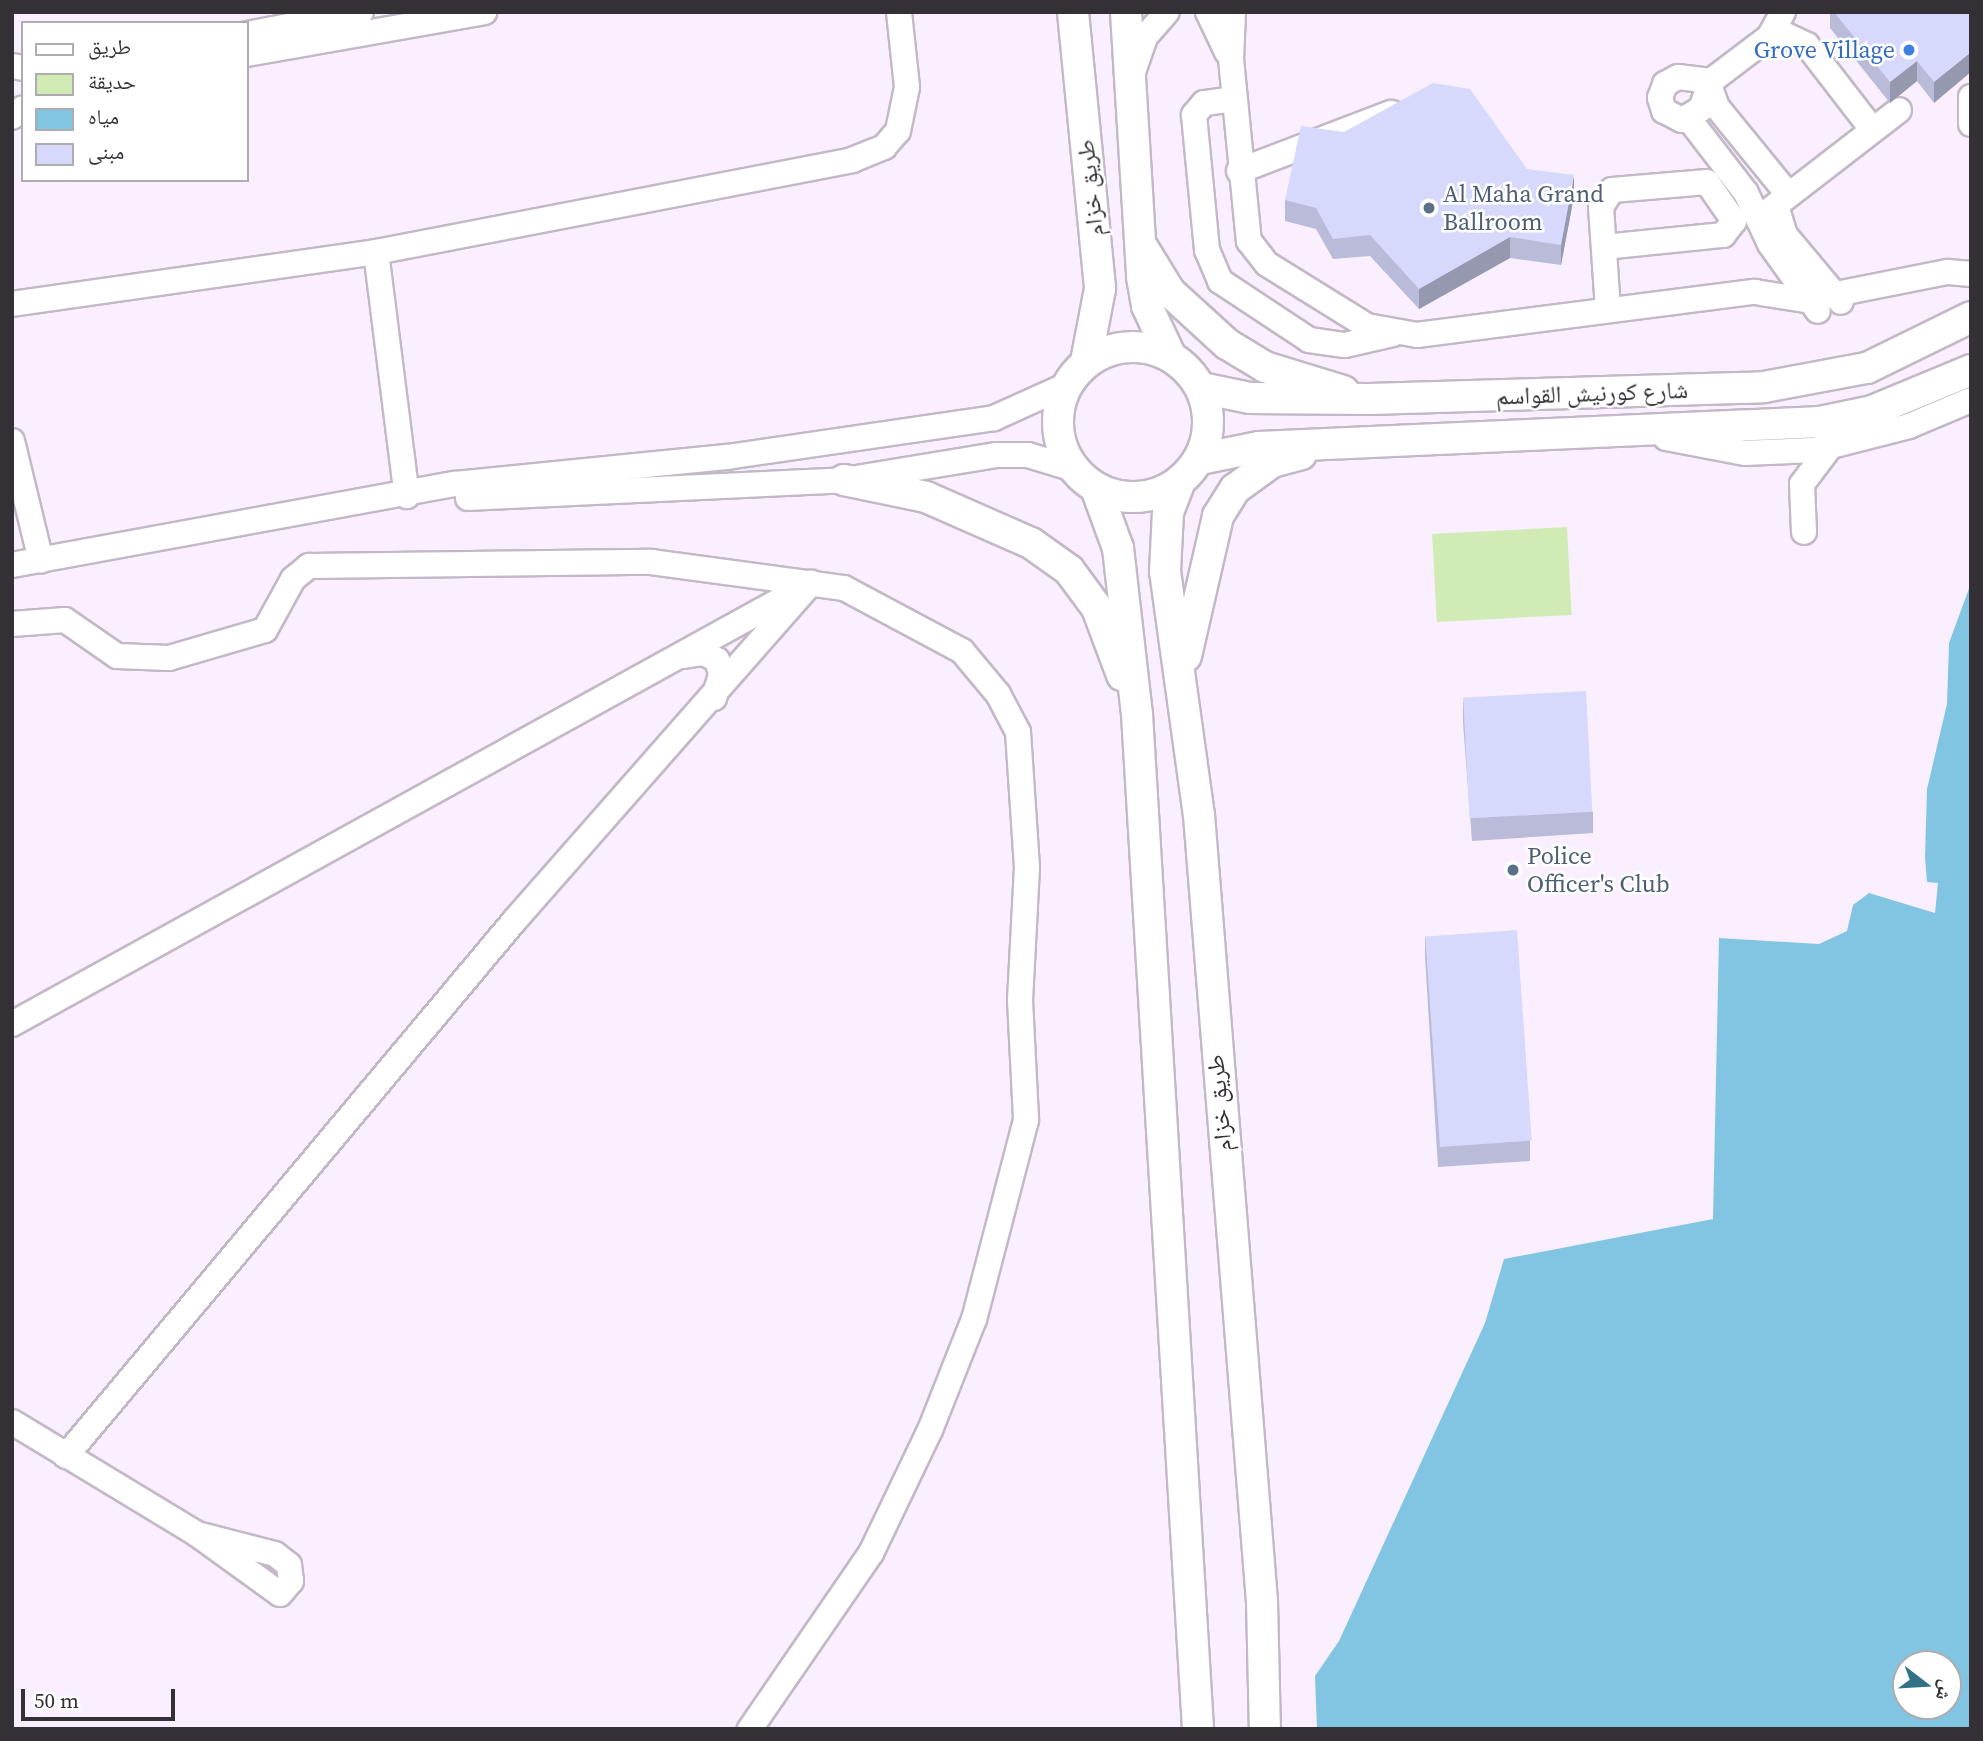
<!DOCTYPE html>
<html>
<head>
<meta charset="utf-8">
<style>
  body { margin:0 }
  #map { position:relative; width:1983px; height:1741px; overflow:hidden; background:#faeffe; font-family:"Source Serif 4","Noto Naskh Arabic",serif }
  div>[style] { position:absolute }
  .green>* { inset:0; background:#d0ebb4; transform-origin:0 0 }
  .water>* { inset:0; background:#82c5e3 }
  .roads { filter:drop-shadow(2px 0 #c3b9c6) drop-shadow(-2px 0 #c3b9c6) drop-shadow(0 2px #c3b9c6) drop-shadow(0 -2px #c3b9c6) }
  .minor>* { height:24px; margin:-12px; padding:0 12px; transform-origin:12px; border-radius:12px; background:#fff }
  .major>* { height:30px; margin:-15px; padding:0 15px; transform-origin:15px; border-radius:15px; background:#fff }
  .major>.ring { margin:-15px; padding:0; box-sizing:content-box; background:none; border:30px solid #fff; border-radius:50% }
  .wall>* { inset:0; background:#b9bbd9 }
  .shaded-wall>* { inset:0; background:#9698b0 }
  .building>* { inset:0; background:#d7d9fc; transform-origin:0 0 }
  .dots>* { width:19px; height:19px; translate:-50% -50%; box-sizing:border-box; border:4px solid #fff; border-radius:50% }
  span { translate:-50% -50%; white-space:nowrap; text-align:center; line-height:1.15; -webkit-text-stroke:5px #fff; paint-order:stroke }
  .shop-label { font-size:24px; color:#366cbe }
  .right { translate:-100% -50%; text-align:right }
  .street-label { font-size:24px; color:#343036 }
  .service-label { font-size:24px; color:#4e5e75 }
  .left { translate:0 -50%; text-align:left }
  .frame { position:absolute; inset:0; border:14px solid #343036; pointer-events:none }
  .legend { position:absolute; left:21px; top:21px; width:228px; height:161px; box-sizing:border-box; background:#fff; border:2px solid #aeacaf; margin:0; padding:9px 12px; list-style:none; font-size:21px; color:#343036 }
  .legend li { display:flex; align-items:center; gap:14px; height:35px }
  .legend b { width:35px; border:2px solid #aeacaf }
  .north { position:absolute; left:1892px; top:1650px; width:70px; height:70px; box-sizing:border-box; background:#fff; border:2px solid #aeacaf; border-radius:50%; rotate:107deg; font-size:19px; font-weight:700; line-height:28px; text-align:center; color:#343036 }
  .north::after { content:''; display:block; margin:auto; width:24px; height:32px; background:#327186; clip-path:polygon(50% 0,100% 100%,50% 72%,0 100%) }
  .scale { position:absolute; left:21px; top:1689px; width:154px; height:32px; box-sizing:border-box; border:4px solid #343036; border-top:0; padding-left:9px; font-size:21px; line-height:24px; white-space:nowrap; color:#343036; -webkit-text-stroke:5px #fff; paint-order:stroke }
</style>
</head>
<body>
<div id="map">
  <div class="green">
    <div style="left:1567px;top:527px;width:88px;height:135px;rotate:87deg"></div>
  </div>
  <div class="water">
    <div style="clip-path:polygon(evenodd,1971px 583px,1971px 1729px,1317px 1729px,1315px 1676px,1339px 1641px,1485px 1323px,1504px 1259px,1713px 1219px,1719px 938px,1819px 944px,1847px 931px,1853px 905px,1869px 893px,1935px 913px,1938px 883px,1927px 882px,1925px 857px,1927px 789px,1947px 704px,1949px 643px,1971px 583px,1906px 1664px,1948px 1664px,1948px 1706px,1906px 1706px,1906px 1664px)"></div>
  </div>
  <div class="roads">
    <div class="minor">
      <div style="left:1208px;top:12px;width:44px;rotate:64.6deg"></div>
      <div style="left:1233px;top:12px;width:47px;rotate:92.4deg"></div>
      <div style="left:1231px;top:59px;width:183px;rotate:84.4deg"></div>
      <div style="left:1249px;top:241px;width:29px;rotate:52deg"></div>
      <div style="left:1267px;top:264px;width:118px;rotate:31.8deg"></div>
      <div style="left:1367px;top:326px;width:51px;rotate:10.2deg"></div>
      <div style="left:1417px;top:335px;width:341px;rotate:-7.3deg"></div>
      <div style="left:1755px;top:292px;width:52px;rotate:8.9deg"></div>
      <div style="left:1806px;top:300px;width:145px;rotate:-11.2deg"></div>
      <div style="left:1948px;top:272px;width:23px;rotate:5deg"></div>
      <div style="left:1783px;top:12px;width:29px;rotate:119deg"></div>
      <div style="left:1769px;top:37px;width:73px;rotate:142.8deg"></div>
      <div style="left:1711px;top:81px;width:9px;rotate:90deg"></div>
      <div style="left:1711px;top:90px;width:18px;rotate:71deg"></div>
      <div style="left:1717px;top:107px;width:112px;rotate:50.8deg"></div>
      <div style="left:1775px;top:30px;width:35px;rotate:25deg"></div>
      <div style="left:1807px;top:45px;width:106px;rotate:52.3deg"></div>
      <div style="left:247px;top:34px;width:116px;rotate:-10.9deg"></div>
      <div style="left:247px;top:54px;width:241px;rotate:-10deg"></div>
      <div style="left:12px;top:66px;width:11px;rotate:10deg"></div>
      <div style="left:1133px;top:72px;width:37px;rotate:-71deg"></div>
      <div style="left:1145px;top:37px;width:33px;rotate:-49deg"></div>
      <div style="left:1678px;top:77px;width:33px;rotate:7deg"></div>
      <div style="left:1711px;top:81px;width:30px;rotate:110deg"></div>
      <div style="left:1701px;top:109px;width:22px;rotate:150deg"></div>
      <div style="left:1682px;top:120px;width:20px;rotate:-153deg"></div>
      <div style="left:1664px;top:111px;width:14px;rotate:-107deg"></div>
      <div style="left:1660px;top:98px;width:15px;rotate:-70deg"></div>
      <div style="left:1665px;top:84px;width:15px;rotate:-28deg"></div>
      <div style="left:1971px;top:97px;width:27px;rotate:90deg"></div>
      <div style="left:1234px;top:99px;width:30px;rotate:172deg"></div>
      <div style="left:1204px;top:103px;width:16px;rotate:130deg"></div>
      <div style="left:1194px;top:115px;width:136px;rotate:84.5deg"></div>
      <div style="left:1207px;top:250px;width:34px;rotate:67deg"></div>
      <div style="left:1220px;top:281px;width:107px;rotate:33.5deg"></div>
      <div style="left:1309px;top:340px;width:36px;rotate:8deg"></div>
      <div style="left:1345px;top:345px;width:49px;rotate:-12.9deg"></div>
      <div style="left:12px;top:117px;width:14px;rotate:-39deg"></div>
      <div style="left:1689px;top:119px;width:93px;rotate:52.4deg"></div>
      <div style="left:1746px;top:193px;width:56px;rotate:64.8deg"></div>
      <div style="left:1770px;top:244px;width:82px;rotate:54.4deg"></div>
      <div style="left:1239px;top:171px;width:163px;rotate:-20.9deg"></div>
      <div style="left:1777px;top:209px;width:27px;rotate:73deg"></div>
      <div style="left:1785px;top:235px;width:87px;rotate:50.1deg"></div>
      <div style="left:1758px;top:219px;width:178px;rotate:-37.7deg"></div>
      <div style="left:1604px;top:247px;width:120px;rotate:-5.8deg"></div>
      <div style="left:1723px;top:235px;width:18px;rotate:-52deg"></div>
      <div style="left:1734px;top:221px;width:47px;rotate:-124.7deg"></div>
      <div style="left:1707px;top:182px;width:95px;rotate:175.2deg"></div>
      <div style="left:1612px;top:190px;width:20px;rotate:123deg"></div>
      <div style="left:1601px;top:207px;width:102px;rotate:86.1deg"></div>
      <div style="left:376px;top:252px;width:485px;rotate:-10.9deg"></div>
      <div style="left:852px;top:160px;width:35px;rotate:-22deg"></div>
      <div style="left:884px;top:147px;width:21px;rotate:-49deg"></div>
      <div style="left:898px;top:131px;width:45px;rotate:-78.4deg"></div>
      <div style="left:907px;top:87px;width:75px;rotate:-96.1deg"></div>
      <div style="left:12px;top:304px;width:368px;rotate:-8.1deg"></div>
      <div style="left:376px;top:252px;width:246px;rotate:82.8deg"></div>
      <div style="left:1666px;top:438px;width:80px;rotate:10.8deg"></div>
      <div style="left:1745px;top:453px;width:70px;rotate:-2.5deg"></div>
      <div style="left:1815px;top:450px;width:97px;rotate:-14.3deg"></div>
      <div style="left:1909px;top:426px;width:67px;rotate:-22.8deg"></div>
      <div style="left:12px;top:441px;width:123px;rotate:76.4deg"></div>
      <div style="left:468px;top:498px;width:376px;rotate:-2.7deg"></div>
      <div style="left:844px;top:480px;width:155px;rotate:-9.3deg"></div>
      <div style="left:997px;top:455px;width:31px"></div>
      <div style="left:1028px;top:455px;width:48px;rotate:16.9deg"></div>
      <div style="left:1804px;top:532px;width:48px;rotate:-92.4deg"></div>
      <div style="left:1802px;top:484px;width:46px;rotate:-52.9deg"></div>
      <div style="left:12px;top:565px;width:450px;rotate:-10.4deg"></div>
      <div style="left:455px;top:484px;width:273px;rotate:-5.7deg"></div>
      <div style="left:727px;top:457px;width:270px;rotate:-8.3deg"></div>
      <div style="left:994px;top:418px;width:80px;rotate:-24.3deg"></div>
      <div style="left:12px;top:624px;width:53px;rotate:-4.3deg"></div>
      <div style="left:65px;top:620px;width:63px;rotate:34.7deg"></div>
      <div style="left:117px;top:656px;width:52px;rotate:2.2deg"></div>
      <div style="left:169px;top:658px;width:100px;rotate:-16.3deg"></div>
      <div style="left:265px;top:630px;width:58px;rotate:-61.2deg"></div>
      <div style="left:293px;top:579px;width:21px;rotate:-39deg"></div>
      <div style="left:309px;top:566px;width:342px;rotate:-0.7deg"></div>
      <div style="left:651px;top:562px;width:195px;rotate:7.7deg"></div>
      <div style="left:844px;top:588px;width:134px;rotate:28.1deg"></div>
      <div style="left:962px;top:651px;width:56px;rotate:50.1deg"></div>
      <div style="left:998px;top:694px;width:43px;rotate:62.2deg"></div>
      <div style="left:1018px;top:732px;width:135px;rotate:86.2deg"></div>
      <div style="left:1027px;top:867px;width:133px;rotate:93deg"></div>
      <div style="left:1020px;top:1000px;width:120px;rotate:87.1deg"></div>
      <div style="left:1026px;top:1120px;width:206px;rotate:104.6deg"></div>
      <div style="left:974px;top:1319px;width:119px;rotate:111.6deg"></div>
      <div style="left:930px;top:1430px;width:136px;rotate:115.6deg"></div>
      <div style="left:871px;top:1553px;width:214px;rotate:124.5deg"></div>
      <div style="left:682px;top:656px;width:22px;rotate:-8deg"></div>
      <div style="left:704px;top:653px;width:15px;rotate:28deg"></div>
      <div style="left:717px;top:660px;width:15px;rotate:74deg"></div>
      <div style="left:721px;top:674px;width:25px;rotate:106deg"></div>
      <div style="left:12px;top:1024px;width:894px;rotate:-28.89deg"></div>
      <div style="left:12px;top:1422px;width:216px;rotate:31.2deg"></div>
      <div style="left:197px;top:1534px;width:102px;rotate:35.9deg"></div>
      <div style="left:280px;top:1594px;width:17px;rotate:-50deg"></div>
      <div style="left:291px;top:1581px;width:16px;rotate:-97deg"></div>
      <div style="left:289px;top:1565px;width:18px;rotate:-142deg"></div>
      <div style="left:275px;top:1554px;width:81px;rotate:-165.6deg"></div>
      <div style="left:66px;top:1456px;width:699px;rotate:-50.05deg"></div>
      <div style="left:515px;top:920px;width:449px;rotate:-48.7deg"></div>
    </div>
    <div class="major">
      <div style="left:1073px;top:12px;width:278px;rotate:84.4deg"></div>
      <div style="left:1100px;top:289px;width:74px;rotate:100.9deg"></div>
      <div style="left:1126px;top:12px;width:265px;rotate:86.5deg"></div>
      <div style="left:1142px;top:277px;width:29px;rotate:80deg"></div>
      <div style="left:1147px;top:306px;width:54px;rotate:64.9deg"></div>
      <div style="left:1143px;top:248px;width:52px;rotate:58.5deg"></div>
      <div style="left:1170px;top:292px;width:77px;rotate:42.4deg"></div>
      <div style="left:1227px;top:344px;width:44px;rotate:31.2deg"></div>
      <div style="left:1265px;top:367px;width:82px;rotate:17.1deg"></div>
      <div class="ring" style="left:1058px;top:347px;width:120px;height:120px"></div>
      <div style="left:1201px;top:388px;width:50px;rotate:11.5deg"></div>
      <div style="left:1250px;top:398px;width:120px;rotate:0.5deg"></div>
      <div style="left:1370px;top:399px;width:394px;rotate:-1.7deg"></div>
      <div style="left:1764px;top:387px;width:105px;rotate:-10.5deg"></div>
      <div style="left:1867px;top:368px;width:116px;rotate:-26.1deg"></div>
      <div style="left:1200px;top:459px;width:60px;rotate:-11.5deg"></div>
      <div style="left:1259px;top:447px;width:562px;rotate:-2.55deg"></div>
      <div style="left:1820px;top:422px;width:53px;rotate:-11.9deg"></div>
      <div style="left:1872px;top:411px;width:107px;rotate:-22.5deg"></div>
      <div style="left:844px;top:480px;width:84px;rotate:11.7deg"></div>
      <div style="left:926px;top:497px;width:115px;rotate:23.7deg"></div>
      <div style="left:1031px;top:543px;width:47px;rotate:35.4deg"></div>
      <div style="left:1069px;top:570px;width:47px;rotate:53.6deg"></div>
      <div style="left:1097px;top:608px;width:72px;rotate:69.5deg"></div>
      <div style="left:1180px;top:481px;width:33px;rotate:111deg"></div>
      <div style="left:1168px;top:512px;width:59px;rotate:92.9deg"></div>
      <div style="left:1165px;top:571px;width:246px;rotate:82.1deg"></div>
      <div style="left:1199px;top:815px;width:789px;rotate:85.42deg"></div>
      <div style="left:1262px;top:1601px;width:128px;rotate:88.7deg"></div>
      <div style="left:1096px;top:488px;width:64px;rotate:69.9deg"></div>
      <div style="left:1118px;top:548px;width:167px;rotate:83.5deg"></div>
      <div style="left:1137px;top:714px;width:1017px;rotate:86.56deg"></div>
      <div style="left:1186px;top:656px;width:144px;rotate:-77.1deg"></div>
      <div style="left:1218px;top:516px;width:32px;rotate:-58deg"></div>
      <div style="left:1235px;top:489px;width:46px;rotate:-36.1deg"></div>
      <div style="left:1272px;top:462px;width:30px;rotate:-15deg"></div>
    </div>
  </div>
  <div class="wall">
    <div style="clip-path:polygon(1830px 12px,1971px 12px,1934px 103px,1917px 81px,1890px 103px,1830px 28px)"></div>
    <div style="clip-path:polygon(1527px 169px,1574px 196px,1561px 265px,1510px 258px,1419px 309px,1370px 256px,1333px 259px,1316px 229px,1285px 221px,1285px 200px)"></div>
    <div style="clip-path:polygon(1463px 701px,1593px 812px,1593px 833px,1472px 841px,1463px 722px)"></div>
    <div style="clip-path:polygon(1425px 936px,1530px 1141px,1530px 1161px,1438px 1167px,1425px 957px)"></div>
  </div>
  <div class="shaded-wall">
    <div style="clip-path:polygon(1971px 52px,1971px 72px,1934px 103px,1934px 82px)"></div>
    <div style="clip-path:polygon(1917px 61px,1917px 81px,1890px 103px,1890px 82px)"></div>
    <div style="clip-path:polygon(1574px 175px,1574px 196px,1561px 265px,1561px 245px)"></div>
    <div style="clip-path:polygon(1510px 237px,1510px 258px,1419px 309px,1419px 289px)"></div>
  </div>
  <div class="building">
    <div style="clip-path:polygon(1834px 12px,1971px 12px,1971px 52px,1934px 82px,1917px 61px,1890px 82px)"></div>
    <div style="clip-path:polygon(1433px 83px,1470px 89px,1527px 169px,1574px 175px,1561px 245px,1510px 237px,1419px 289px,1370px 235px,1333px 239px,1316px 208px,1285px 200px,1301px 126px,1344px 132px)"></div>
    <div style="left:1586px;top:691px;width:121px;height:123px;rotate:87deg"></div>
    <div style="left:1517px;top:930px;width:211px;height:92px;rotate:86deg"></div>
  </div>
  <div class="dots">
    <div style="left:1909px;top:50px;background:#3f7fe0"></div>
    <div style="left:1429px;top:208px;background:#5c6f8a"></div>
    <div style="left:1513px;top:870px;background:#5c6f8a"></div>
  </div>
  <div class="shop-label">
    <span class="right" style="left:1895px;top:50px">Grove Village</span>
  </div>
  <div class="street-label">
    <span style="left:1090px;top:188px;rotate:-96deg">طريق خزام</span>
    <span style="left:1592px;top:393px;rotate:-2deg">شارع كورنيش القواسم</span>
    <span style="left:1219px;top:1103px;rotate:-95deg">طريق خزام</span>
  </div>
  <div class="service-label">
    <span class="left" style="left:1443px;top:208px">Al Maha Grand<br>Ballroom</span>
    <span class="left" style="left:1527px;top:870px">Police<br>Officer's Club</span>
  </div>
  <div class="frame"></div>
  <ul class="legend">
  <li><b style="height:9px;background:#fff"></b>طريق</li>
  <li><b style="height:19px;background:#d0ebb4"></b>حديقة</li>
  <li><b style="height:19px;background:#82c5e3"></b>مياه</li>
  <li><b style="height:19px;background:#d7d9fc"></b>مبنى</li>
  </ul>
  <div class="north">ش</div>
  <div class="scale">50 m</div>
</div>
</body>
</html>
